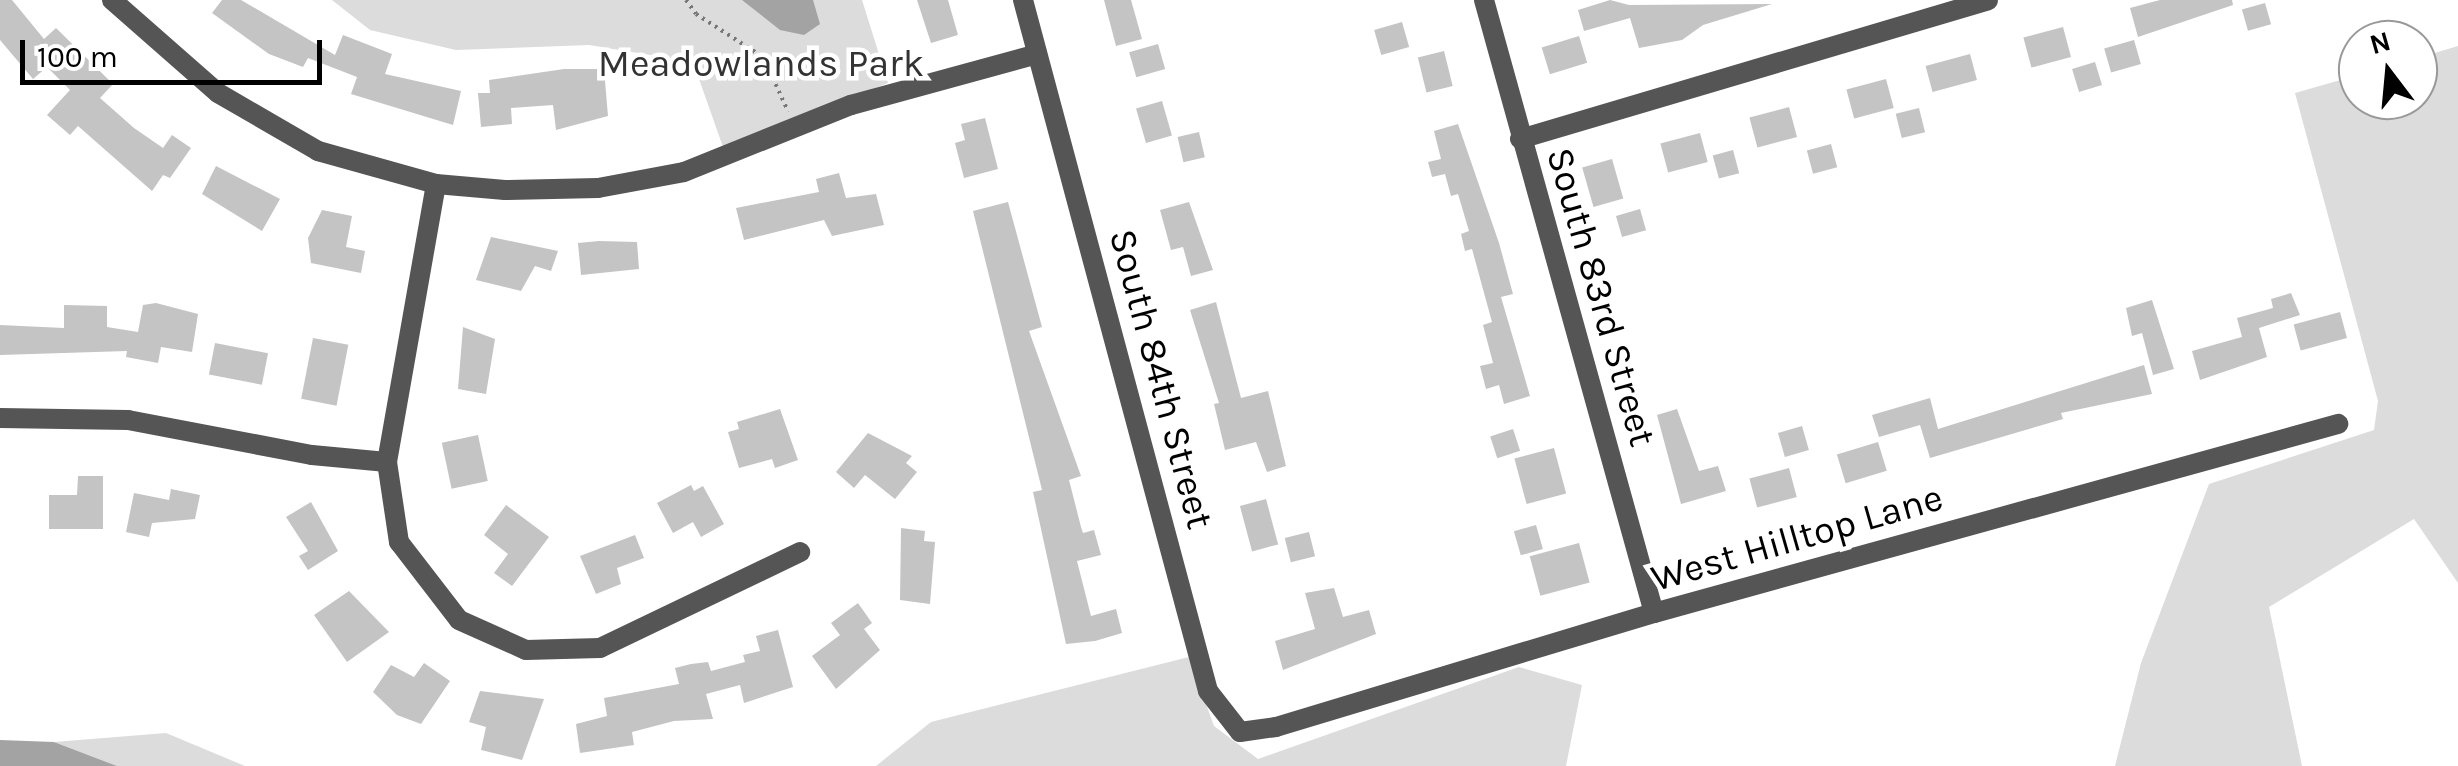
<!DOCTYPE html>
<html>
<head>
<meta charset="utf-8">
<style>
  body { margin:0 }
  #map { position:relative; width:2458px; height:766px; overflow:hidden; background:#fff; font-family:Karla,sans-serif }
  div>[style] { position:absolute }
  .green>* { inset:0; background:#dcdcdc }
  .water>* { inset:0; background:#a3a3a3 }
  .building>* { inset:0; background:#c4c4c4; transform-origin:0 0 }
  .path>* { height:4px; margin-top:-2px; transform-origin:0; background:repeating-linear-gradient(90deg,#777 0 2.5px,transparent 0 7.5px) }
  .street>* { height:20px; margin:-10px; padding:0 10px; transform-origin:10px; border-radius:10px; background:#555 }
  span { translate:-50% -50%; white-space:nowrap; text-align:center; line-height:1.15; -webkit-text-stroke:9px #fff; paint-order:stroke }
  .park-label { font-size:38px; color:#333 }
  .street-label { font-size:38px; color:#000 }
  .north { position:absolute; left:2338px; top:20px; width:100px; height:100px; box-sizing:border-box; background:#fff; border:2px solid #999; border-radius:50%; rotate:344deg; font-size:28px; font-weight:700; line-height:40px; text-align:center; color:#000 }
  .north::after { content:''; display:block; margin:auto; width:35px; height:45px; background:#000; clip-path:polygon(50% 0,100% 100%,50% 72%,0 100%) }
  .scale { position:absolute; left:20px; top:40px; width:302px; height:45px; box-sizing:border-box; border:5px solid #000; border-top:0; padding-left:12px; font-size:30px; line-height:35px; white-space:nowrap; color:#000; -webkit-text-stroke:8px #fff; paint-order:stroke }
</style>
</head>
<body>
<div id="map">
  <div class="green">
    <div style="clip-path:polygon(332px 0,862px 0,888px 83px,723px 147px,693px 62px,589px 45px,456px 50px,370px 30px)"></div>
    <div style="clip-path:polygon(2458px 46px,2458px 583px,2414px 519px,2269px 607px,2302px 766px,2115px 766px,2141px 663px,2209px 484px,2374px 430px,2378px 401px,2295px 93px,2358px 75px,2358px 100px,2418px 100px,2418px 58px)"></div>
    <div style="clip-path:polygon(1189px 657px,1214px 726px,1258px 759px,1519px 667px,1582px 685px,1566px 766px,876px 766px,931px 722px)"></div>
    <div style="clip-path:polygon(166px 733px,245px 766px,117px 766px,54px 742px)"></div>
  </div>
  <div class="water">
    <div style="clip-path:polygon(742px 0,813px 0,820px 24px,804px 35px,780px 30px)"></div>
    <div style="clip-path:polygon(0 740px,54px 742px,117px 766px,0 766px)"></div>
  </div>
  <div class="building">
    <div style="clip-path:polygon(0 0,12px 0,44px 39px,56px 28px,113px 84px,100px 98px,134px 128px,163px 148px,172px 135px,191px 148px,170px 178px,163px 175px,152px 191px,78px 126px,70px 135px,47px 115px,70px 90px,47px 67px,33px 79px,0 40px)"></div>
    <div style="clip-path:polygon(222px 0,241px 0,335px 55px,343px 35px,392px 54px,385px 74px,461px 91px,453px 125px,351px 94px,357px 77px,308px 58px,303px 67px,269px 54px,212px 13px)"></div>
    <div style="clip-path:polygon(917px 0,948px 0,958px 35px,931px 43px)"></div>
    <div style="clip-path:polygon(1104px 0,1131px 0,1142px 39px,1116px 46px)"></div>
    <div style="clip-path:polygon(1610px 0,1629px 5px,1772px 4px,1703px 25px,1682px 40px,1639px 48px,1630px 18px,1584px 31px,1578px 10px)"></div>
    <div style="clip-path:polygon(2160px 0,2232px 0,2233px 5px,2138px 37px,2130px 8px)"></div>
    <div style="left:2265px;top:3px;width:22px;height:24px;rotate:74deg"></div>
    <div style="left:1402px;top:22px;width:26px;height:29px;rotate:74deg"></div>
    <div style="left:2063px;top:27px;width:31px;height:41px;rotate:75deg"></div>
    <div style="left:1579px;top:36px;width:28px;height:39px;rotate:73deg"></div>
    <div style="left:2134px;top:40px;width:25px;height:31px;rotate:74deg"></div>
    <div style="left:1158px;top:44px;width:26px;height:30px;rotate:74deg"></div>
    <div style="left:1444px;top:51px;width:36px;height:27px;rotate:76deg"></div>
    <div style="left:1970px;top:54px;width:27px;height:46px;rotate:75deg"></div>
    <div style="left:2095px;top:62px;width:24px;height:24px;rotate:73deg"></div>
    <div style="clip-path:polygon(564px 69px,604px 69px,608px 116px,556px 130px,553px 105px,511px 108px,512px 124px,481px 127px,478px 93px,490px 93px,489px 80px)"></div>
    <div style="left:1886px;top:79px;width:30px;height:41px;rotate:75deg"></div>
    <div style="left:1162px;top:101px;width:36px;height:27px;rotate:74deg"></div>
    <div style="left:1789px;top:107px;width:31px;height:41px;rotate:75deg"></div>
    <div style="left:1919px;top:108px;width:25px;height:24px;rotate:76deg"></div>
    <div style="clip-path:polygon(985px 118px,998px 169px,964px 178px,955px 143px,965px 140px,961px 124px)"></div>
    <div style="clip-path:polygon(1458px 124px,1499px 243px,1513px 294px,1501px 297px,1530px 396px,1504px 404px,1499px 385px,1486px 389px,1480px 366px,1493px 363px,1483px 325px,1492px 322px,1472px 249px,1465px 251px,1461px 234px,1469px 231px,1458px 194px,1451px 196px,1445px 174px,1432px 177px,1428px 162px,1441px 159px,1434px 131px)"></div>
    <div style="left:1199px;top:132px;width:26px;height:22px;rotate:77deg"></div>
    <div style="left:1700px;top:133px;width:30px;height:41px;rotate:75deg"></div>
    <div style="left:1831px;top:144px;width:24px;height:25px;rotate:75deg"></div>
    <div style="left:1733px;top:150px;width:24px;height:21px;rotate:75deg"></div>
    <div style="left:1612px;top:159px;width:41px;height:31px;rotate:74deg"></div>
    <div style="clip-path:polygon(216px 166px,280px 199px,262px 231px,202px 194px)"></div>
    <div style="clip-path:polygon(839px 173px,846px 198px,876px 194px,884px 225px,832px 236px,824px 220px,744px 240px,736px 208px,819px 192px,816px 179px)"></div>
    <div style="clip-path:polygon(1008px 202px,1042px 327px,1029px 331px,1081px 476px,1069px 480px,1081px 527px,1083px 533px,1094px 530px,1101px 555px,1077px 561px,1091px 616px,1116px 609px,1122px 633px,1095px 641px,1066px 644px,1033px 492px,1042px 490px,973px 211px)"></div>
    <div style="clip-path:polygon(1189px 202px,1213px 270px,1191px 276px,1183px 247px,1171px 250px,1160px 210px)"></div>
    <div style="left:1640px;top:209px;width:22px;height:25px;rotate:74deg"></div>
    <div style="clip-path:polygon(322px 210px,352px 216px,346px 247px,365px 251px,361px 273px,311px 263px,308px 238px)"></div>
    <div style="clip-path:polygon(491px 237px,558px 251px,551px 271px,535px 266px,521px 291px,476px 280px)"></div>
    <div style="clip-path:polygon(599px 241px,637px 242px,639px 269px,581px 275px,578px 243px)"></div>
    <div style="clip-path:polygon(2291px 293px,2300px 315px,2259px 328px,2267px 357px,2200px 380px,2192px 351px,2242px 337px,2237px 318px,2273px 308px,2271px 299px)"></div>
    <div style="clip-path:polygon(2152px 300px,2174px 369px,2153px 375px,2142px 333px,2132px 336px,2126px 308px)"></div>
    <div style="clip-path:polygon(1216px 302px,1241px 398px,1268px 391px,1286px 466px,1267px 472px,1256px 442px,1225px 450px,1214px 404px,1219px 403px,1190px 310px)"></div>
    <div style="clip-path:polygon(156px 303px,198px 314px,192px 352px,161px 347px,158px 363px,126px 357px,127px 351px,0 355px,0 325px,64px 328px,64px 305px,107px 306px,107px 327px,138px 332px,143px 305px)"></div>
    <div style="left:2340px;top:312px;width:27px;height:48px;rotate:75deg"></div>
    <div style="clip-path:polygon(463px 327px,495px 339px,486px 394px,458px 389px)"></div>
    <div style="left:313px;top:338px;width:36px;height:62px;rotate:11deg"></div>
    <div style="left:215px;top:343px;width:54px;height:32px;rotate:11deg"></div>
    <div style="clip-path:polygon(2144px 365px,2152px 394px,2061px 413px,2063px 419px,1930px 458px,1920px 425px,1879px 437px,1872px 415px,1930px 398px,1938px 429px)"></div>
    <div style="clip-path:polygon(780px 409px,798px 460px,775px 468px,772px 459px,739px 468px,728px 432px,739px 429px,737px 422px)"></div>
    <div style="clip-path:polygon(1677px 409px,1699px 471px,1718px 466px,1726px 491px,1681px 504px,1657px 415px)"></div>
    <div style="left:1802px;top:426px;width:25px;height:25px;rotate:74deg"></div>
    <div style="left:1513px;top:429px;width:23px;height:24px;rotate:72deg"></div>
    <div style="clip-path:polygon(868px 433px,912px 456px,906px 463px,917px 472px,895px 499px,865px 475px,854px 488px,836px 472px)"></div>
    <div style="left:478px;top:435px;width:47px;height:37px;rotate:78deg"></div>
    <div style="left:1878px;top:442px;width:30px;height:43px;rotate:73deg"></div>
    <div style="left:1554px;top:448px;width:47px;height:41px;rotate:75deg"></div>
    <div style="left:1789px;top:468px;width:30px;height:41px;rotate:75deg"></div>
    <div style="clip-path:polygon(78px 476px,103px 476px,103px 529px,49px 529px,49px 495px,77px 495px)"></div>
    <div style="clip-path:polygon(691px 485px,694px 491px,703px 486px,724px 524px,701px 537px,693px 522px,673px 533px,657px 503px)"></div>
    <div style="clip-path:polygon(171px 489px,200px 495px,195px 519px,152px 523px,149px 537px,126px 532px,134px 493px,169px 500px)"></div>
    <div style="left:1266px;top:499px;width:47px;height:27px;rotate:75deg"></div>
    <div style="clip-path:polygon(311px 502px,338px 551px,308px 570px,299px 556px,308px 551px,286px 517px)"></div>
    <div style="clip-path:polygon(506px 505px,549px 537px,512px 586px,494px 573px,508px 554px,484px 535px)"></div>
    <div style="left:1536px;top:525px;width:25px;height:23px;rotate:74deg"></div>
    <div style="clip-path:polygon(901px 528px,925px 531px,924px 541px,935px 542px,930px 604px,900px 600px)"></div>
    <div style="left:1309px;top:532px;width:25px;height:25px;rotate:76deg"></div>
    <div style="clip-path:polygon(635px 535px,644px 558px,617px 568px,621px 584px,596px 594px,580px 556px)"></div>
    <div style="left:1579px;top:543px;width:41px;height:51px;rotate:75deg"></div>
    <div style="clip-path:polygon(1334px 588px,1343px 617px,1369px 610px,1376px 634px,1283px 670px,1275px 641px,1315px 629px,1305px 593px)"></div>
    <div style="clip-path:polygon(349px 591px,389px 632px,347px 662px,314px 615px)"></div>
    <div style="clip-path:polygon(858px 603px,872px 623px,864px 629px,880px 650px,836px 689px,812px 656px,840px 635px,831px 623px)"></div>
    <div style="clip-path:polygon(778px 630px,793px 687px,744px 703px,740px 685px,706px 694px,713px 719px,674px 721px,632px 732px,634px 745px,580px 753px,576px 724px,607px 716px,604px 698px,679px 684px,675px 668px,691px 664px,708px 662px,711px 671px,745px 662px,743px 655px,760px 651px,756px 636px)"></div>
    <div style="clip-path:polygon(424px 663px,450px 681px,421px 724px,397px 715px,373px 692px,391px 665px,414px 677px)"></div>
    <div style="clip-path:polygon(480px 691px,544px 699px,522px 760px,481px 750px,486px 727px,469px 722px)"></div>
  </div>
  <div class="path">
    <div style="left:686px;top:0;width:17px;rotate:54deg"></div>
    <div style="left:696px;top:14px;width:80px;rotate:32.7deg"></div>
    <div style="left:763px;top:57px;width:60px;rotate:65.2deg"></div>
  </div>
  <div class="street">
    <div style="left:112px;top:0;width:141px;rotate:41.3deg"></div>
    <div style="left:218px;top:93px;width:116px;rotate:30.1deg"></div>
    <div style="left:318px;top:151px;width:123px;rotate:15.6deg"></div>
    <div style="left:436px;top:184px;width:69px;rotate:5deg"></div>
    <div style="left:505px;top:190px;width:93px;rotate:-1.2deg"></div>
    <div style="left:598px;top:188px;width:87px;rotate:-10.5deg"></div>
    <div style="left:684px;top:172px;width:180px;rotate:-21.9deg"></div>
    <div style="left:851px;top:105px;width:193px;rotate:-15.3deg"></div>
    <div style="left:1023px;top:0;width:715px;rotate:75.01deg"></div>
    <div style="left:1208px;top:691px;width:52px;rotate:52deg"></div>
    <div style="left:1240px;top:732px;width:36px;rotate:-8deg"></div>
    <div style="left:1276px;top:727px;width:395px;rotate:-16.8deg"></div>
    <div style="left:1654px;top:613px;width:710px;rotate:-15.45deg"></div>
    <div style="left:1484px;top:0;width:636px;rotate:74.5deg"></div>
    <div style="left:1520px;top:139px;width:488px;rotate:-16.5deg"></div>
    <div style="left:436px;top:184px;width:282px;rotate:100deg"></div>
    <div style="left:387px;top:462px;width:81px;rotate:81.5deg"></div>
    <div style="left:399px;top:542px;width:98px;rotate:52.4deg"></div>
    <div style="left:459px;top:620px;width:73px;rotate:24.1deg"></div>
    <div style="left:526px;top:650px;width:74px;rotate:-1.5deg"></div>
    <div style="left:600px;top:648px;width:222px;rotate:-25.6deg"></div>
    <div style="left:0;top:418px;width:128px;rotate:0.9deg"></div>
    <div style="left:128px;top:420px;width:187px;rotate:10.8deg"></div>
    <div style="left:312px;top:455px;width:75px;rotate:5.3deg"></div>
  </div>
  <div class="park-label">
    <span style="left:761px;top:64px">Meadowlands Park</span>
  </div>
  <div class="street-label">
    <span style="left:1601px;top:297px;rotate:74deg">South 83rd Street</span>
    <span style="left:1161px;top:379px;rotate:75deg">South 84th Street</span>
    <span style="left:1797px;top:538px;rotate:-16deg">West Hilltop Lane</span>
  </div>
  <div class="north">N</div>
  <div class="scale">100 m</div>
</div>
</body>
</html>
